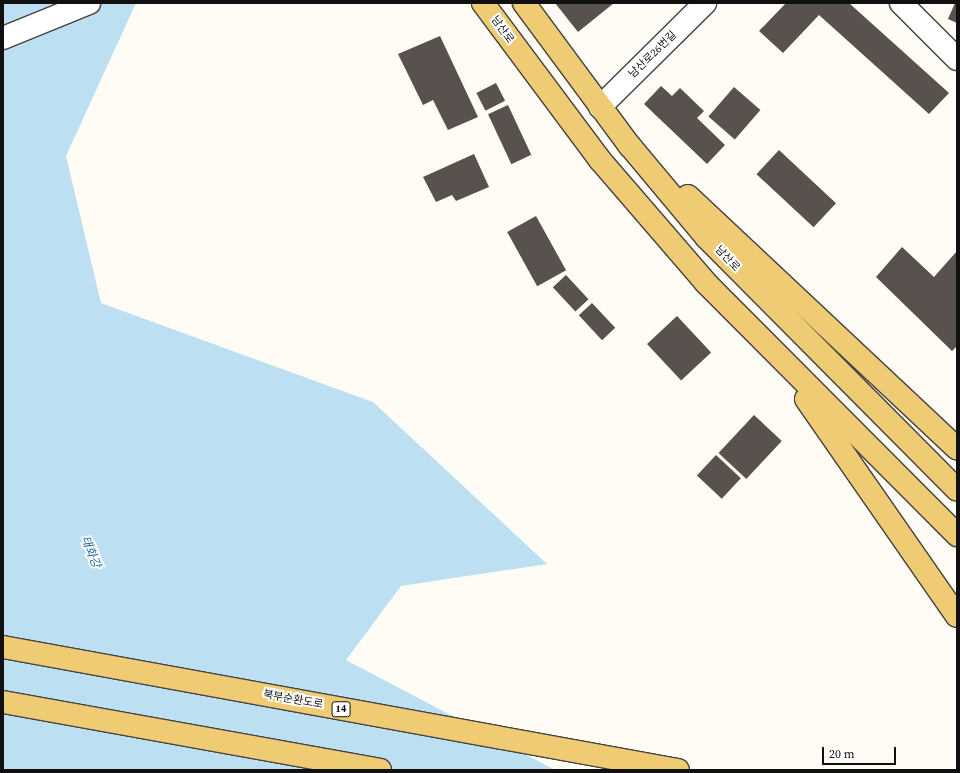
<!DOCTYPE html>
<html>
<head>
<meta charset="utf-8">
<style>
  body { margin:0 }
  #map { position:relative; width:960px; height:773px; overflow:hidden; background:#fefcf4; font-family:"Source Serif 4","Noto Sans KR",serif }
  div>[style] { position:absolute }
  .water>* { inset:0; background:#bce0f2 }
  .building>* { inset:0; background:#58514d; transform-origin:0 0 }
  .roads { filter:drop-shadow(1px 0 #434343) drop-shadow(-1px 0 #434343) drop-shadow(0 1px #434343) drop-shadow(0 -1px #434343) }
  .minor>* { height:22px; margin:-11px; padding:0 11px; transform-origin:11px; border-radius:11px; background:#fff }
  .major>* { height:22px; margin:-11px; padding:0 11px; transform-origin:11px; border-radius:11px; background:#efcc73 }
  span { translate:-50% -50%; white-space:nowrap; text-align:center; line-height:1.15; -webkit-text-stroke:4px #fff; paint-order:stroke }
  .shield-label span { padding:1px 3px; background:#fff; border:1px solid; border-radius:3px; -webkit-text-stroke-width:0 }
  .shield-label { font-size:10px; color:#101010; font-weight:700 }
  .street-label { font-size:11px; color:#101010 }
  .water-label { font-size:12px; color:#216a9b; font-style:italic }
  .frame { position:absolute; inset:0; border:4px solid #101010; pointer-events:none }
  .scale { position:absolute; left:822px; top:747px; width:74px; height:18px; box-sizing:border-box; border:2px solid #101010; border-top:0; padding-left:5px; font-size:12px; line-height:14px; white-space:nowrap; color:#101010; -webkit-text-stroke:3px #fff; paint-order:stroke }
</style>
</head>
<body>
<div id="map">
  <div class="water">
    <div style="clip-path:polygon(3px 3px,136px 3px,66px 156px,101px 303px,373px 402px,547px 564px,401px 586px,346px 660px,555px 770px,3px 770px)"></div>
  </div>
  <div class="building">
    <div style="clip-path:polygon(555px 3px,614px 3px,578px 32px)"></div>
    <div style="clip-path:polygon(786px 3px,849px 3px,949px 93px,929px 114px,819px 15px,783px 53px,759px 31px)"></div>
    <div style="clip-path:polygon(955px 3px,957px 3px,957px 23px,948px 19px)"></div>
    <div style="clip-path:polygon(440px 36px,478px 117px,448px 130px,433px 100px,423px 105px,398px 54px)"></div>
    <div style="left:496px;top:83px;width:20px;height:22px;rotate:63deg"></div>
    <div style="clip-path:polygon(661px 86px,672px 96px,680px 88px,704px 111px,697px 118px,725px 145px,707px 164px,644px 104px)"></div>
    <div style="left:734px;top:87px;width:35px;height:39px;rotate:41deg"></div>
    <div style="left:508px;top:105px;width:55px;height:22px;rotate:65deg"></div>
    <div style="left:779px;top:150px;width:78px;height:33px;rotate:43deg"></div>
    <div style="clip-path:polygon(474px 154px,489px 187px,456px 201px,452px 195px,436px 202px,423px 177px)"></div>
    <div style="left:536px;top:216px;width:62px;height:33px;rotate:61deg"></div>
    <div style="clip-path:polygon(902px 247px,934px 277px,957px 251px,957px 346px,952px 351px,876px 277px)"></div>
    <div style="left:566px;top:275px;width:33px;height:18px;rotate:47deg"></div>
    <div style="left:592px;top:303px;width:34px;height:18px;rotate:47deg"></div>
    <div style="left:677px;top:316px;width:50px;height:41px;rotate:47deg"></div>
    <div style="left:754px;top:415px;width:38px;height:52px;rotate:43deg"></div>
    <div style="left:716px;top:455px;width:34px;height:28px;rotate:43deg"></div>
  </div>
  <div class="roads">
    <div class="minor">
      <div style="left:901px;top:3px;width:79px;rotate:45deg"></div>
      <div style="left:3px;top:38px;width:93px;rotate:-22.1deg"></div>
      <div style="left:600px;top:107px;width:148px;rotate:-44.7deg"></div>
    </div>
    <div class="major">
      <div style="left:483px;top:3px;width:196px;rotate:53.3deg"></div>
      <div style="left:600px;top:160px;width:162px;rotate:49.2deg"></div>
      <div style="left:706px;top:283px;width:356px;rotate:45.1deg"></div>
      <div style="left:524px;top:3px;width:178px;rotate:53.5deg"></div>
      <div style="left:630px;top:146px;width:119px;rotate:50.1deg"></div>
      <div style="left:706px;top:237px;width:356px;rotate:45.2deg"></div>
      <div style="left:688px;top:196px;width:369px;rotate:43.2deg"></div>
      <div style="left:806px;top:399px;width:264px;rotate:55.2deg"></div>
      <div style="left:3px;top:647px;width:686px;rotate:10.33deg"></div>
      <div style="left:3px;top:702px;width:383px;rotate:10.2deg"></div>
    </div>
  </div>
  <div class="shield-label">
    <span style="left:341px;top:709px">14</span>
  </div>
  <div class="street-label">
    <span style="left:502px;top:30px;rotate:54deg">남산로</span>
    <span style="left:653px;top:55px;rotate:-44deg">남산로26번길</span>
    <span style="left:727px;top:259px;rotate:47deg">남산로</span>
    <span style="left:293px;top:700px;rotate:10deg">북부순환도로</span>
  </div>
  <div class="water-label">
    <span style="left:90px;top:552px;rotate:68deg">태화강</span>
  </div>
  <div class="frame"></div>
  <div class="scale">20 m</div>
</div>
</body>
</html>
